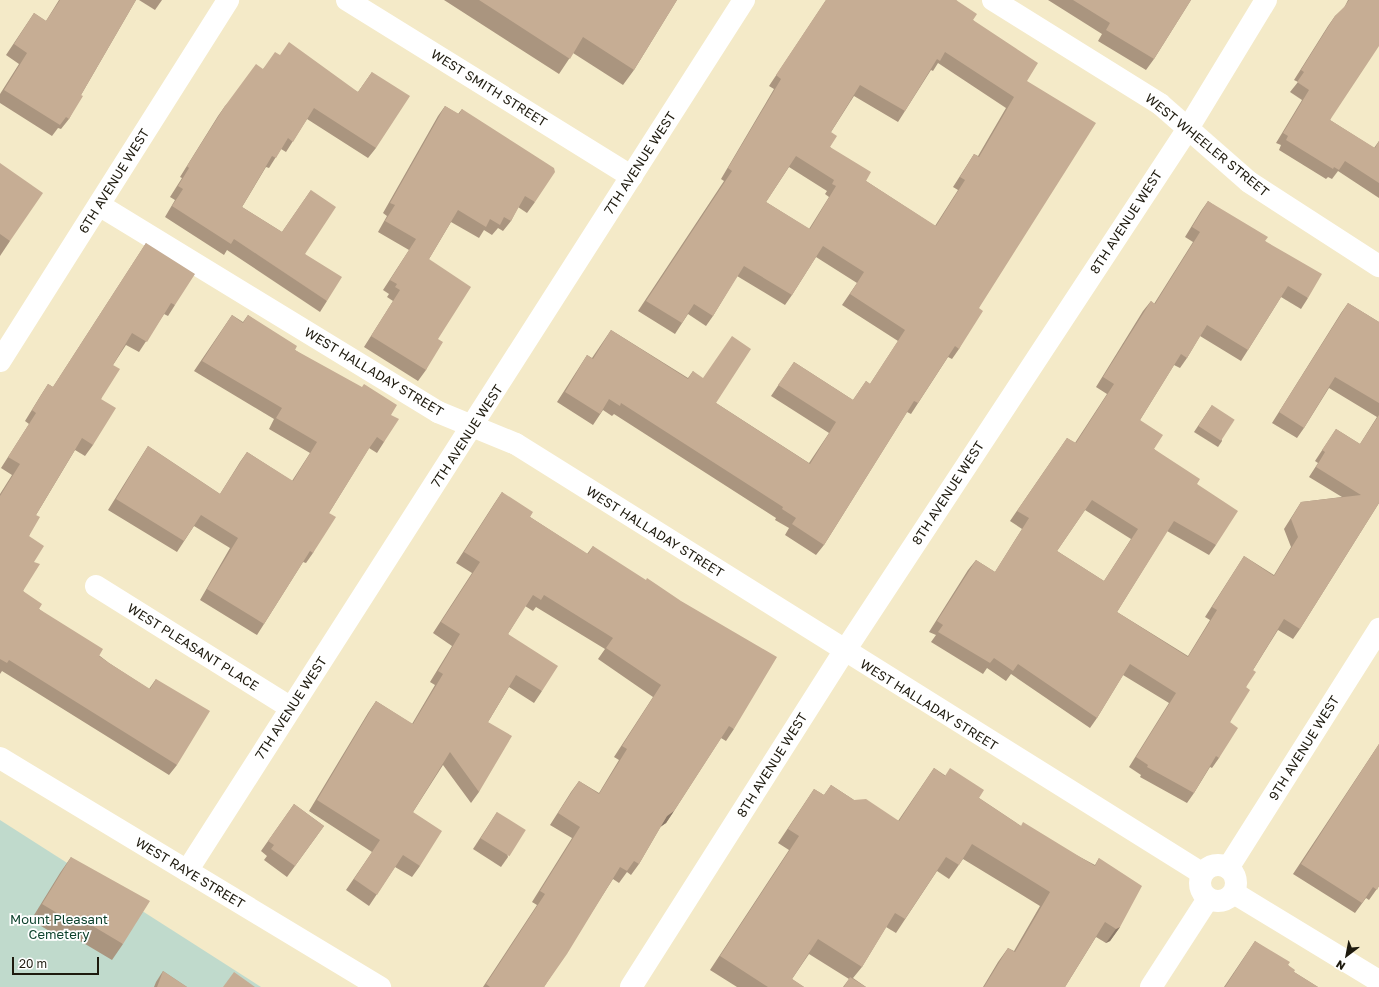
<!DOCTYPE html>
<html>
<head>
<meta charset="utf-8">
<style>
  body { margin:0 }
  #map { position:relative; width:1379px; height:987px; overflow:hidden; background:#f4eac8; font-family:"Golos Text",sans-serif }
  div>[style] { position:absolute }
  .green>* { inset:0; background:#c0dacc }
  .minor>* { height:22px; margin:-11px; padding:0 11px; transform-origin:11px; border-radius:11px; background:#fff }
  .minor>.ring { margin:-11px; padding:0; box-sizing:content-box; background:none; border:22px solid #fff; border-radius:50% }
  .tertiary>* { height:22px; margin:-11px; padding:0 11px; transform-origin:11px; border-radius:11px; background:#fff }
  .wall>* { inset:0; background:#aa957f }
  .shaded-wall>* { inset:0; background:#8b7968 }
  .building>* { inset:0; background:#c6ad94; transform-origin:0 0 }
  span { translate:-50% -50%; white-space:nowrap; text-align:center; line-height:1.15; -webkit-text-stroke:3.5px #fff; paint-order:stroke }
  .street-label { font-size:13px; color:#1e1a0e }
  .park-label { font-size:13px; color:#0a3f2a }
  .north { position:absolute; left:1327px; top:935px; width:40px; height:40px; -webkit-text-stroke:3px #fff; paint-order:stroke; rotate:212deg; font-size:11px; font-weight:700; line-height:16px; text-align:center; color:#1e1a0e }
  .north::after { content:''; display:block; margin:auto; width:14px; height:18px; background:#1e1a0e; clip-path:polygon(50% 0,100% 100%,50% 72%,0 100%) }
  .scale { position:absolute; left:12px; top:957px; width:87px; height:18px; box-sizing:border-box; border:2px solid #1e1a0e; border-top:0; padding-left:5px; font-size:12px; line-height:14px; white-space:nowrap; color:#1e1a0e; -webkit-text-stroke:3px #fff; paint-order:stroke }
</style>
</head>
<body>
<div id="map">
  <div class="green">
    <div style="clip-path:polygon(0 820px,261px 987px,0 987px)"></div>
  </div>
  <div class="minor">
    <div style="left:347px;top:0;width:335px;rotate:31.8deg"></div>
    <div style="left:993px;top:0;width:197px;rotate:31.9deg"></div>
    <div style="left:1160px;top:104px;width:118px;rotate:41.2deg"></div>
    <div style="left:1249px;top:182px;width:155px;rotate:32.9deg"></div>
    <div style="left:99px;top:205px;width:397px;rotate:31.4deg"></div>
    <div style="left:438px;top:412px;width:84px;rotate:22.3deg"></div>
    <div style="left:516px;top:444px;width:810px;rotate:32.04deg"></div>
    <div style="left:0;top:361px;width:427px;rotate:-57.7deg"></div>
    <div style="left:96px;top:586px;width:230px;rotate:32deg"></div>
    <div class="ring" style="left:1200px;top:865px;width:14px;height:14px"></div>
    <div style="left:1228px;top:868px;width:283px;rotate:-57.7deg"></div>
    <div style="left:1234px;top:893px;width:170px;rotate:31.3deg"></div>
    <div style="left:631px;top:987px;width:397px;rotate:-57.6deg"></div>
    <div style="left:844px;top:652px;width:625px;rotate:-56.69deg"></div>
    <div style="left:1187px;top:130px;width:152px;rotate:-58.7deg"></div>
    <div style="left:1151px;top:987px;width:105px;rotate:-57.1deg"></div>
  </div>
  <div class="tertiary">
    <div style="left:0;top:758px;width:444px;rotate:31.1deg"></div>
    <div style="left:187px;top:871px;width:1034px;rotate:-57.4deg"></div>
  </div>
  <div class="wall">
    <div style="clip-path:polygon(59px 0,136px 0,81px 95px,69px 119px,61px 129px,58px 128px,52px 136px,0 103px,0 94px,19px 64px,6px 55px,34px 13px,46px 21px)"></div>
    <div style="clip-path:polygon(139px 0,162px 0,155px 10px)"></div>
    <div style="clip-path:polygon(444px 0,677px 0,634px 70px,623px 85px,573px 53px,559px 74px)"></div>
    <div style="clip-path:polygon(evenodd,826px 0,956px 0,973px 20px,1027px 81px,979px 308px,959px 349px,952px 359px,948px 357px,911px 414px,907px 412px,824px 545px,816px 555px,785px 535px,789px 528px,775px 520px,776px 518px,614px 414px,612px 416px,603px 410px,593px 425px,557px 402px,580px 366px,587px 355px,592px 358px,611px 330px,688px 378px,693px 371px,716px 403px,809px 463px,829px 433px,771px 396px,794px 362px,853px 400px,866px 381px,870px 384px,898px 341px,842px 305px,857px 283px,816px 257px,792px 295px,785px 305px,737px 276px,713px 316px,706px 326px,688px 314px,675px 334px,638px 311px,724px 181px,721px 179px,774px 89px,769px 86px,826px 0,938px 63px,1006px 108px,978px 156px,974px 154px,953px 187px,958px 190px,935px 226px,866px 181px,830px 147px,831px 132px,854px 96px,898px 122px,905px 111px,931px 70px,933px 71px,938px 63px,826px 0,789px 167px,827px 191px,825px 194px,829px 197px,809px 229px,766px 202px,789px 167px)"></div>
    <div style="clip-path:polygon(1048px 0,1191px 0,1154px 59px,1146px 70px,1098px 41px,1102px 34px)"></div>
    <div style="clip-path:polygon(1348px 0,1379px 0,1330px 120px,1374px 148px,1379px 141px,1379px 198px,1338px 171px,1332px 179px,1328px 177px,1326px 179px,1279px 150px,1281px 145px,1276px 143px,1302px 100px,1290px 92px,1298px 82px,1294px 80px,1328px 26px,1335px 16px,1344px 8px)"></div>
    <div style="clip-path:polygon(280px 55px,358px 92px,372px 72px,376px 148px,368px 158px,307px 119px,286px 152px,281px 149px,269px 168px,266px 167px,242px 207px,282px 232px,311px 190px,305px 254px,327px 301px,320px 312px,227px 250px,224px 255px,165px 217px,175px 200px,170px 197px,182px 178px,180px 177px,218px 116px,225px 106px,263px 69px)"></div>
    <div style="clip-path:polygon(445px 106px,458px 114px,462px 109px,535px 202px,527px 213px,518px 207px,511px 221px,503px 231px,498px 228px,492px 235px,484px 230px,479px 238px,451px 222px,429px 259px,438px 339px,426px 370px,418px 381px,364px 347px,393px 301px,387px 297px,389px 294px,383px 290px,409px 250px,378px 232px,387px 216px,383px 213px,438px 116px)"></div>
    <div style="clip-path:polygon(0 163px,10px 241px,0 256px)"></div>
    <div style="clip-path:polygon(evenodd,1208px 201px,1265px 241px,1308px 298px,1301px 309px,1281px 297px,1248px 350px,1241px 361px,1200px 336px,1187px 358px,1180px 368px,1174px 365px,1140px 420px,1154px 449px,1197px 484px,1216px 545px,1209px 555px,1167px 531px,1117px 612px,1188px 656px,1210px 620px,1205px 617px,1244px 556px,1274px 575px,1291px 547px,1284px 529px,1301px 502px,1342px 497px,1309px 477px,1318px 463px,1315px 461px,1336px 429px,1360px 444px,1377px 417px,1329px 388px,1304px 428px,1297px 438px,1272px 423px,1341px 313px,1348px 303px,1379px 322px,1379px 503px,1300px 629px,1293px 639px,1278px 630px,1253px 670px,1246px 687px,1230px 722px,1219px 758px,1212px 768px,1210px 767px,1194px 793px,1187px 803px,1140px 777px,1141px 775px,1129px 767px,1169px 703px,1123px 675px,1097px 718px,1090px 728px,1011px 674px,1006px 681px,987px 668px,983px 674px,931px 642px,936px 635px,929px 632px,968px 570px,976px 560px,995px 572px,1022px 529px,1010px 521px,1067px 438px,1075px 443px,1107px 394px,1096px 387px,1143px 311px,1151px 301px,1154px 304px,1193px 242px,1185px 237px,1201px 211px,1208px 201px,1085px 510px,1131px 539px,1104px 581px,1057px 551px,1085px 510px)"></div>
    <div style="clip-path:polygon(146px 243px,175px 305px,168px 316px,164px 314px,139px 352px,126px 345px,113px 365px,101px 399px,93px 445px,85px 456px,75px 450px,36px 515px,29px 536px,34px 562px,23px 591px,39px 609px,109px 663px,149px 689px,156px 679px,177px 765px,169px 775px,2px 671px,0 674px,0 494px,12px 475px,1px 468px,29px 424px,25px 421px,41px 395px,48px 384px,53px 387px)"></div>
    <div style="clip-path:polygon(232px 315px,243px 322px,248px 315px,295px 350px,391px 415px,384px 442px,377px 453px,369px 448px,329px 513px,313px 553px,306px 563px,303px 562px,264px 624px,257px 635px,200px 600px,230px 548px,194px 526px,177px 552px,108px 510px,141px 457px,148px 446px,220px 494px,240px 462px,247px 452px,292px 481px,310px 453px,269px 429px,274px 419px,194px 371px)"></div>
    <div style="clip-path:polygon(1212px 405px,1222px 441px,1218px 447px,1194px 432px)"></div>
    <div style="clip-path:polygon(502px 492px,530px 517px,587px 554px,593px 546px,734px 729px,726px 741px,721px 738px,674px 811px,666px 823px,661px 826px,639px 864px,631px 875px,627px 872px,619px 883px,613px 879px,544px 987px,483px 987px,537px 905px,532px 902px,572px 838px,550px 825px,571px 792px,579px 781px,599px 793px,619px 760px,614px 757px,653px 697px,598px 659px,605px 649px,536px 607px,533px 611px,525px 606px,508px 634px,542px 691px,534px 703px,509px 687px,488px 722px,479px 792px,471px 803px,443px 765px,413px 812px,420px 866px,412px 877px,395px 867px,369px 906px,346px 890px,372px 852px,309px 811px,368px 713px,376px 701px,412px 724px,435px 685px,430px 682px,452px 646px,433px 633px,472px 573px,456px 563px,494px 504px)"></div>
    <div style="clip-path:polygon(1379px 744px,1379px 886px,1369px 900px,1366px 898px,1355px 913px,1293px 874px)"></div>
    <div style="clip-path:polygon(934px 768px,1021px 826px,1095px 865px,1099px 858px,1120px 927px,1110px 941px,1106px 943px,1096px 937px,1065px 987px,983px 987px,998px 962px,1008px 948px,1014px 951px,1040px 906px,963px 859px,949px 879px,937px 871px,896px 933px,886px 927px,862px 967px,853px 978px,866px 987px,843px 987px,849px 979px,809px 954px,792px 979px,804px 987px,737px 987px,710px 970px,789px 850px,778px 843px,814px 789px,824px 795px,831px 785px,854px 800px,898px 821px)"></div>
    <div style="clip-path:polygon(294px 804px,324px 826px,287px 877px,264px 860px,267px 856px,261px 851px)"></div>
    <div style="clip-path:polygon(497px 812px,508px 857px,501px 867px,473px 849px)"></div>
    <div style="clip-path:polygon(71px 857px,123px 944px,112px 960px,65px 932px,61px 938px,31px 920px,60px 873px)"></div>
    <div style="clip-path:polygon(1255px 941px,1288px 965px,1294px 972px,1318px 987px,1224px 987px)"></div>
    <div style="clip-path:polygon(163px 971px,187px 987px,154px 987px,156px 982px)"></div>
  </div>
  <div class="shaded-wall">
    <div style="clip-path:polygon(674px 811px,666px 823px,659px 828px,667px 816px)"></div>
    <div style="clip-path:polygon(1120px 927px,1110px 941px,1106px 943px,1116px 929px)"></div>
  </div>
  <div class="building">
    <div style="clip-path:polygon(60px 0,136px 0,81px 95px,83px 96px,69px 119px,66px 117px,60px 125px,4px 90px,27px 53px,14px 44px,34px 13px,46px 21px)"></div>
    <div style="clip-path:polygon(479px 0,677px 0,634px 70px,583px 37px,570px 59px)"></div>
    <div style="clip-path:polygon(evenodd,826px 0,956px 0,977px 14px,973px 20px,1038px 63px,1027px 81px,1096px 123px,979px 308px,983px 311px,959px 349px,955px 346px,918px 403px,914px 401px,824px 545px,792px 524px,796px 518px,782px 509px,783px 507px,621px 403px,620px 406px,609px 399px,600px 414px,565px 392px,587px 355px,593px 359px,611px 330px,688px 379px,693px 371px,703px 378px,732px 336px,751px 349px,716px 403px,810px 464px,836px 422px,778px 385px,794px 362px,853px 400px,866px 381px,870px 384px,905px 330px,850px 294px,864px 272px,823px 246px,792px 295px,744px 266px,713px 316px,694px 304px,682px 323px,646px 301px,732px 171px,728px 168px,781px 79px,776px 75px,826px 0,945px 52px,1014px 97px,979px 157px,974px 154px,960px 177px,965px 180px,936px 226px,866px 181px,871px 172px,830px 147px,837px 136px,831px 132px,860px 85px,905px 111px,937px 59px,940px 61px,945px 52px,826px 0,796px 156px,834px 180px,832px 184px,836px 186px,810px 229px,766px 202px,796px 156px)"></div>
    <div style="clip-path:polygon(1073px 0,1191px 0,1154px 59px,1106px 30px,1110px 23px)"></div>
    <div style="clip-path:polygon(1349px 0,1379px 0,1379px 46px,1330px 120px,1375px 148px,1379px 141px,1379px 183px,1345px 161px,1339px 170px,1334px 167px,1333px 169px,1286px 140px,1288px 136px,1283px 133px,1309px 90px,1297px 82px,1304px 72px,1301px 70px,1335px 16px,1345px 6px)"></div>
    <div style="clip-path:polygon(289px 42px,358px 92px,372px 72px,410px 96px,376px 148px,314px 108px,293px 142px,288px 138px,276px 158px,272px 156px,242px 207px,282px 232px,311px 190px,336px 207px,305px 254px,342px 277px,327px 301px,234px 239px,231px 244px,172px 206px,183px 189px,178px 186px,189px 168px,187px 166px,225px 106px,256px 64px,263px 69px,275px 52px,280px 55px)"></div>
    <div style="clip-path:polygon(445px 106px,459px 114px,462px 109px,554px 168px,555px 172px,535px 202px,525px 196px,511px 221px,504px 217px,500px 225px,490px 219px,486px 227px,458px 210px,429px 259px,471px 287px,438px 339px,443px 342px,426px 370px,371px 336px,400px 290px,395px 287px,397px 284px,390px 280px,416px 239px,385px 221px,395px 205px,390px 203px)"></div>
    <div style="clip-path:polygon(0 163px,43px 193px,10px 241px,0 234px)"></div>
    <div style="clip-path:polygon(evenodd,1208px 201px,1268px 237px,1265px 241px,1322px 274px,1308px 298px,1288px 286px,1248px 350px,1207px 325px,1187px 358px,1181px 354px,1140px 420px,1163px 435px,1154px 449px,1200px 479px,1197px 484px,1238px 511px,1216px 545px,1174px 521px,1117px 612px,1188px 657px,1217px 610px,1212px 607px,1244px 556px,1274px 576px,1298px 537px,1291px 519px,1301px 502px,1361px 495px,1316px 467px,1325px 452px,1322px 450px,1336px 429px,1360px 444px,1379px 415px,1379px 503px,1300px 629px,1284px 619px,1253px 670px,1256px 672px,1246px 687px,1250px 690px,1230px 722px,1238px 728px,1219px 758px,1216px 756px,1194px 793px,1147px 767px,1148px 765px,1136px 757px,1176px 693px,1130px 664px,1097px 718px,1018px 664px,1013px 671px,994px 658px,990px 663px,938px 632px,943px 625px,937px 621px,976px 560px,995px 572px,1029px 518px,1017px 511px,1067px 438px,1076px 443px,1114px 384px,1103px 377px,1151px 301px,1155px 304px,1200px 232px,1192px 227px,1208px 201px,1092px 500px,1138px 529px,1104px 581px,1057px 551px,1092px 500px)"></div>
    <div style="clip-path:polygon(146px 243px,195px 274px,175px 305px,171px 303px,147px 342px,132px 333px,113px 365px,120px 369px,101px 399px,116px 408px,93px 445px,82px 438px,36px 515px,40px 517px,29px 536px,44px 546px,34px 562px,40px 564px,23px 591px,42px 604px,39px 609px,103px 649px,99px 656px,109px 663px,150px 689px,156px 679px,210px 711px,177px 765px,9px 660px,7px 663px,0 659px,0 496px,20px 464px,8px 457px,36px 413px,32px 410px,48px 384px,53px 387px)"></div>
    <div style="clip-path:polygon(1348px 303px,1379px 322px,1379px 403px,1335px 377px,1304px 428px,1279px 412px)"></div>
    <div style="clip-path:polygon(232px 315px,243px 323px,248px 315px,297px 346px,295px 350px,362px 387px,364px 384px,397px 405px,391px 415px,399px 419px,384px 442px,377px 437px,370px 447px,329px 513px,336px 517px,313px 553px,310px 551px,264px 624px,207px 589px,238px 538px,201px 515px,184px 541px,116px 499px,148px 446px,220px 494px,247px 452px,293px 481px,317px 442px,276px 418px,282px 408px,202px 361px)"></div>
    <div style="left:1212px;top:405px;width:27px;height:25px;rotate:33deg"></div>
    <div style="clip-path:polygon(502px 492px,533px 512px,530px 517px,588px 554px,593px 546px,646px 580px,647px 578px,681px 601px,777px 657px,734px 729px,729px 726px,674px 811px,667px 816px,639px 864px,634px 861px,627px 871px,620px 867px,567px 954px,544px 987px,490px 987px,486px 984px,545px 894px,540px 891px,580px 827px,558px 813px,579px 781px,599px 794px,627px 749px,622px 746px,661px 685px,606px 648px,613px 638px,544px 595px,541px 600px,533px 595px,508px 634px,558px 666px,542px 691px,516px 675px,488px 722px,512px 736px,479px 792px,450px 752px,413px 812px,442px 831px,420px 866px,403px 855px,377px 895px,354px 879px,380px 840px,317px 800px,376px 701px,413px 724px,443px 674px,438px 671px,460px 634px,441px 622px,480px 562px,464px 552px)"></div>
    <div style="clip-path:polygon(1379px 744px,1379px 886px,1377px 890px,1373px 887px,1362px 903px,1301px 864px)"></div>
    <div style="clip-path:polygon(934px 768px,945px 776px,950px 768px,984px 790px,979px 798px,1021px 826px,1023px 822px,1095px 866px,1099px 858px,1142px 886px,1120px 927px,1116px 929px,1105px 922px,1065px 987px,984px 987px,1008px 948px,1015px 952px,1050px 892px,972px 844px,959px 865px,946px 857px,905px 919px,895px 913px,862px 967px,818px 939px,792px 979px,804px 987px,768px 987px,720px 956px,799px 836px,788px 829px,814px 789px,824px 795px,831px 785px,854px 800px,866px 799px,899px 821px)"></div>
    <div style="clip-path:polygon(294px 804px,324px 826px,295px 866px,271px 849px,274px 845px,268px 841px)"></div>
    <div style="left:497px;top:812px;width:34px;height:31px;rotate:32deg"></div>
    <div style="clip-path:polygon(71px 857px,150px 901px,123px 944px,76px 916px,72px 922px,42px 904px)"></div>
    <div style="clip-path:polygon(1255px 941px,1290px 962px,1288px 965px,1295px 970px,1294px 972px,1318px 987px,1225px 987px)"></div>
    <div style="clip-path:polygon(163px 971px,187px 987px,157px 987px)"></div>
    <div style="clip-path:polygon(234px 972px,255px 987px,223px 987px)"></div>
    <div style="clip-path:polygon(850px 977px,866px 987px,844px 987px)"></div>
  </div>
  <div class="street-label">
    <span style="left:489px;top:88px;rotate:32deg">WEST SMITH STREET</span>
    <span style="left:1207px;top:145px;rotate:39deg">WEST WHEELER STREET</span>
    <span style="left:640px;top:163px;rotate:-57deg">7TH AVENUE WEST</span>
    <span style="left:114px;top:181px;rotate:-58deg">6TH AVENUE WEST</span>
    <span style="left:1126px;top:222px;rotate:-57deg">8TH AVENUE WEST</span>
    <span style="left:374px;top:372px;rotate:31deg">WEST HALLADAY STREET</span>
    <span style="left:467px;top:436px;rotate:-57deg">7TH AVENUE WEST</span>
    <span style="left:948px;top:493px;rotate:-57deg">8TH AVENUE WEST</span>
    <span style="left:655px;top:532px;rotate:32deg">WEST HALLADAY STREET</span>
    <span style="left:193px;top:647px;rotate:32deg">WEST PLEASANT PLACE</span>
    <span style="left:929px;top:705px;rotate:32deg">WEST HALLADAY STREET</span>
    <span style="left:291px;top:708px;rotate:-57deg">7TH AVENUE WEST</span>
    <span style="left:1304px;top:748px;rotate:-58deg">9TH AVENUE WEST</span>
    <span style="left:772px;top:765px;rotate:-58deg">8TH AVENUE WEST</span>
    <span style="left:190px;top:873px;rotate:31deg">WEST RAYE STREET</span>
  </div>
  <div class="park-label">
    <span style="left:59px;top:927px">Mount Pleasant<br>Cemetery</span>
  </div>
  <div class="north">N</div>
  <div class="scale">20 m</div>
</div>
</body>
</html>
